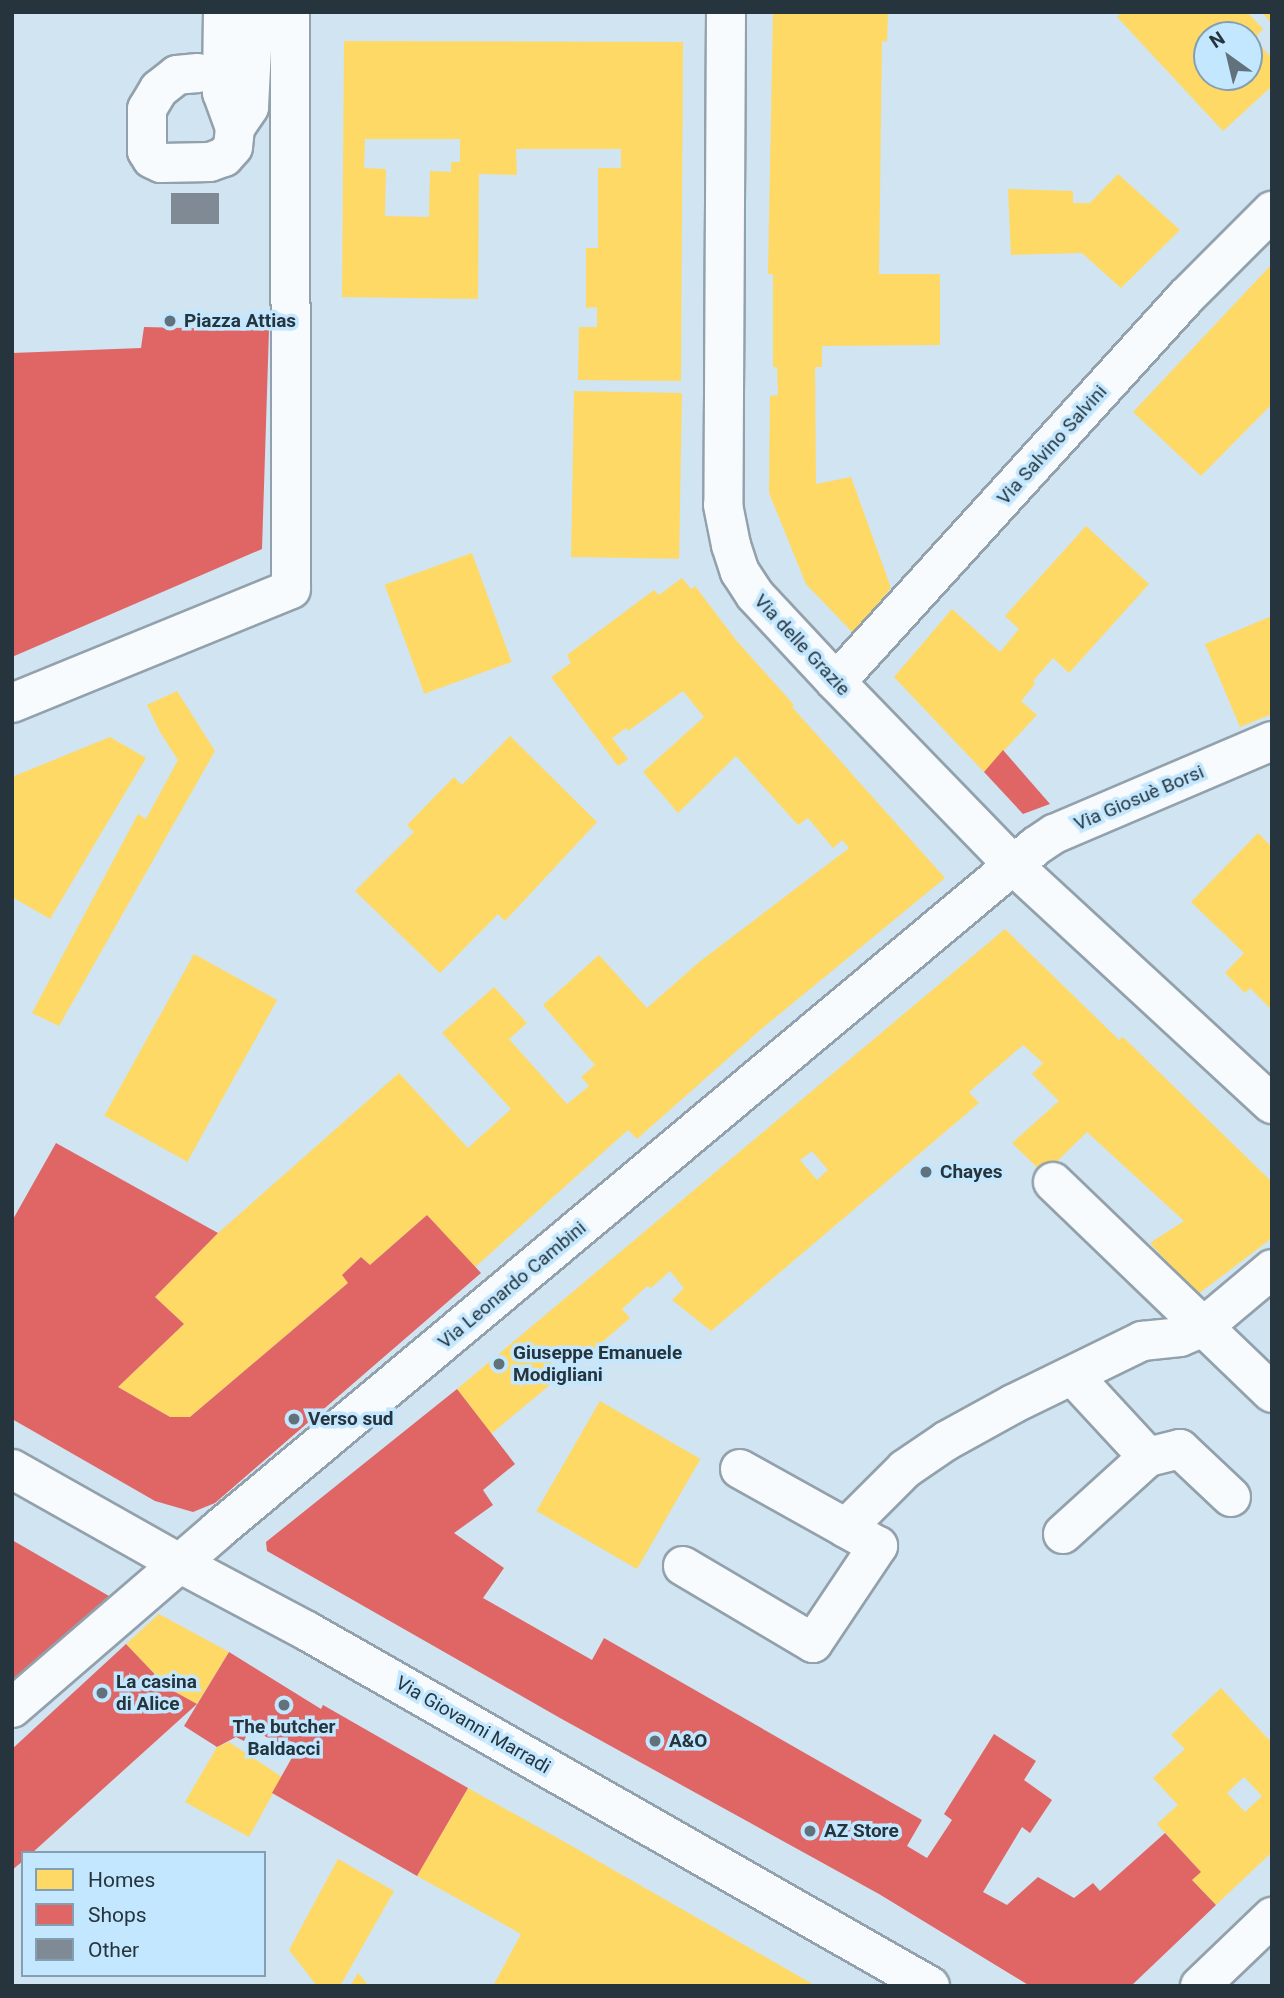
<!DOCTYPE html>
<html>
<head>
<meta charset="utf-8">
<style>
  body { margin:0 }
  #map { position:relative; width:1284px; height:1998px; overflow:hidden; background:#d0e4f1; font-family:Roboto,sans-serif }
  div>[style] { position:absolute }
  .homes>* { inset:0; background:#ffd966; transform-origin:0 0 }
  .shops>* { inset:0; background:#e06666 }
  .building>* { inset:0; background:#7f8a94; transform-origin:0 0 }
  .roads { filter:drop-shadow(2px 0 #92a1ab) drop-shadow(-2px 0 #92a1ab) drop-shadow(0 2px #92a1ab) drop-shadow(0 -2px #92a1ab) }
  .minor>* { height:38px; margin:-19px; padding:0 19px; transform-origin:19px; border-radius:19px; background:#f8fbfd }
  .dots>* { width:19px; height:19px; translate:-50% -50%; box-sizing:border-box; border:4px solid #c3e7fe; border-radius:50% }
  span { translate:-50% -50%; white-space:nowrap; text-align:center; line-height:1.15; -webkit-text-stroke:7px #c3e7fe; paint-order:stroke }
  .poi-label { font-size:19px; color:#26343d; font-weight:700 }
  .left { translate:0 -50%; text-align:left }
  .street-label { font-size:19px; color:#26343d }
  .frame { position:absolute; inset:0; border:14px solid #26343d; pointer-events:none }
  .legend { position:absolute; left:21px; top:1851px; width:245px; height:126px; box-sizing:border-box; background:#c3e7fe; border:2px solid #849fb1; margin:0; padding:9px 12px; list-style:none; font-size:21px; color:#26343d }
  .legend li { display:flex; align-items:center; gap:14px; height:35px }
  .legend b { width:35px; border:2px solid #849fb1 }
  .north { position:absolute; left:1193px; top:21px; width:70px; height:70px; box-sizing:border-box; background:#c3e7fe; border:2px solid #849fb1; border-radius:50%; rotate:326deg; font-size:19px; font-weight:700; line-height:28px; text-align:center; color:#26343d }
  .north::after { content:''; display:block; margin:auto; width:24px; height:32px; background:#62727c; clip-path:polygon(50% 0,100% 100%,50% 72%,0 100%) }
</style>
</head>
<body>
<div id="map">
  <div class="homes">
    <div style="clip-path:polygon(773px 12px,888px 12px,887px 42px,882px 41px,879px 274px,940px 274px,940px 345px,822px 346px,822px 367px,815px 367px,816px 484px,851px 477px,891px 588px,853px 633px,806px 584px,769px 493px,770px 396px,778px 395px,777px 367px,773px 367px,773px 274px,768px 274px)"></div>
    <div style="clip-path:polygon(evenodd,1122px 12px,1247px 12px,1263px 29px,1254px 39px,1272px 58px,1272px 86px,1223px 131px,1117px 17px,1122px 12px,1207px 35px,1249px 35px,1249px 77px,1207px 77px,1207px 35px)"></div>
    <div style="clip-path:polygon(1262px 12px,1272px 12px,1272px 24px)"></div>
    <div style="clip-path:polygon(evenodd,344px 41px,683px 42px,681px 381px,578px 380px,579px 327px,597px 327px,597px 307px,586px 308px,586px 248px,598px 248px,598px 168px,621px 168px,621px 149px,516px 149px,517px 175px,479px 174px,478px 299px,342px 297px,344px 41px,365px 139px,460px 139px,460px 162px,451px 162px,451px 172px,430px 171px,429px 217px,385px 216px,386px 169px,364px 168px,365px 139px)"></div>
    <div style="clip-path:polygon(1118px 174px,1180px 230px,1121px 288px,1082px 253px,1011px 255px,1008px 189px,1073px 191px,1073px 203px,1090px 203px)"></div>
    <div style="clip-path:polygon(1272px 264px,1272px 404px,1201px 476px,1133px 412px)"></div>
    <div style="left:574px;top:391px;width:108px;height:166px;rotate:1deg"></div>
    <div style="clip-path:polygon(1086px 526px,1149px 584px,1069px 673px,1053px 658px,1033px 681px,1035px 684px,1021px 701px,1037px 715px,984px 772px,894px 677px,952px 609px,1000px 652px,1019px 629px,1005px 616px)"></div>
    <div style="left:472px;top:553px;width:116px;height:93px;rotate:70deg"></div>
    <div style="clip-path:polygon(682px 578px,691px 589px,695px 586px,736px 640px,794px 705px,792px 707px,945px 878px,759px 1031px,637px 1139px,628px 1130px,474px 1268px,427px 1215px,370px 1265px,361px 1257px,342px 1275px,348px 1283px,190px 1417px,170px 1417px,118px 1387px,184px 1324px,155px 1297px,218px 1233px,399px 1073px,468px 1148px,511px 1109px,442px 1033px,494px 987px,527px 1023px,509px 1039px,567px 1104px,589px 1086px,581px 1077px,595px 1065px,543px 1005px,599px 955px,647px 1008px,698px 963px,849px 848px,842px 840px,833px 848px,808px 818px,798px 825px,736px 756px,678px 813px,643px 772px,704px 717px,683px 691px,628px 731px,626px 728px,612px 738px,628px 759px,618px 766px,551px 677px,571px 663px,567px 655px,654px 590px,659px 595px)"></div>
    <div style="clip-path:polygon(1272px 616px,1272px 714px,1240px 727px,1205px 644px)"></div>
    <div style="clip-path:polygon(177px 691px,215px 751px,59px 1026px,32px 1013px,138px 814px,146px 819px,178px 760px,160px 732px,147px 705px)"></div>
    <div style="clip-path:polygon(510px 736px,597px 822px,505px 921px,498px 914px,440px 973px,355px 891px,414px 832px,407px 825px,454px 777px,462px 785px)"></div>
    <div style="clip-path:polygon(110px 737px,146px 758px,50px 919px,12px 897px,12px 777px)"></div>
    <div style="clip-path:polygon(1258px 833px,1272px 847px,1272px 1010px,1250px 988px,1245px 993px,1225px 973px,1244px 953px,1191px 902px)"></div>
    <div style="clip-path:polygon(evenodd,1005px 929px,1119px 1040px,1123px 1037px,1272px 1182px,1272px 1236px,1268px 1241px,1197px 1295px,1150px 1243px,1184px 1221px,1087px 1132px,1044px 1174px,1012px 1143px,1059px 1101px,1032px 1074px,1043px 1063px,1023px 1045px,969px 1092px,979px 1103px,711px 1331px,672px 1300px,684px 1288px,670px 1271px,651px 1288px,647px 1286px,622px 1309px,630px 1318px,578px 1363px,565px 1348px,550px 1361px,562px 1375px,491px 1434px,457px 1389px,1005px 929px,812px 1151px,828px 1170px,817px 1180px,800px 1160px,812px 1151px)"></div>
    <div style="left:194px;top:954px;width:95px;height:185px;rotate:29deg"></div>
    <div style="left:600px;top:1401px;width:116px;height:127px;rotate:30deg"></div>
    <div style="clip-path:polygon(159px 1614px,229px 1652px,197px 1704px,168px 1688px,126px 1644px)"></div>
    <div style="clip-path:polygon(evenodd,1221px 1688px,1272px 1743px,1272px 1852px,1216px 1905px,1192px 1880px,1201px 1872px,1157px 1824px,1178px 1805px,1153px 1778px,1185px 1749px,1171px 1735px,1221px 1688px,1244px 1777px,1262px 1796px,1245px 1812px,1227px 1793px,1244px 1777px)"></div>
    <div style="clip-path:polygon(229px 1742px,282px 1777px,249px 1837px,185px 1802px,217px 1747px)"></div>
    <div style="clip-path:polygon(468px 1788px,570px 1845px,816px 1986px,493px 1986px,521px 1934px,417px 1876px)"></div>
    <div style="clip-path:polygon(338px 1859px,394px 1891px,340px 1986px,317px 1986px,289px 1950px)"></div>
    <div style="clip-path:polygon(358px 1973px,369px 1986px,350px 1986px)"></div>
  </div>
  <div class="shops">
    <div style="clip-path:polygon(144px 327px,269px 330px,262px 549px,12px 657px,12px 353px,141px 348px)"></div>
    <div style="clip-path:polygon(1003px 750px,1050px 804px,1023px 814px,984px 772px)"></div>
    <div style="clip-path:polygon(56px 1143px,218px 1233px,155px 1297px,184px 1324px,118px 1387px,170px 1417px,190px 1417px,348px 1283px,342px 1275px,361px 1257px,370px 1265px,427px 1215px,481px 1273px,215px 1503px,193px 1512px,155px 1501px,12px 1419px,12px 1221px)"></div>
    <div style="clip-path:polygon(457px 1389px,515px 1464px,483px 1490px,493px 1505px,454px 1533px,504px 1568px,483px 1598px,592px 1660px,604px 1638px,922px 1820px,907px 1846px,927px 1858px,952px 1820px,944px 1814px,994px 1734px,1036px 1761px,1024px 1780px,1052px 1800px,1030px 1833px,1022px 1827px,983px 1892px,1007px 1905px,1038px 1877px,1074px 1898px,1093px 1883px,1100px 1891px,1165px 1833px,1201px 1872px,1192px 1880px,1216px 1905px,1131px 1986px,1030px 1986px,879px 1894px,560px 1718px,267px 1551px,266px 1542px)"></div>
    <div style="clip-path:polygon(12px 1540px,109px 1596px,12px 1680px)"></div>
    <div style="clip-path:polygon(126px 1644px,168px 1688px,197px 1704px,32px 1853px,23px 1853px,23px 1861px,12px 1870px,12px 1749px)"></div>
    <div style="clip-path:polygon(229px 1652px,321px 1709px,323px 1705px,468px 1788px,417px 1876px,272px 1793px,294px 1754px,250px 1727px,244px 1741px,236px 1737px,217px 1747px,184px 1726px)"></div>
  </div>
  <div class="building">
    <div style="left:219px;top:193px;width:31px;height:48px;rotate:90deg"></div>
  </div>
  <div class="roads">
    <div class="minor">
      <div style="left:726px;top:12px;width:493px;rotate:90.3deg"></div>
      <div style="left:723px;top:505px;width:41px;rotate:78.7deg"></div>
      <div style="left:731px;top:545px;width:28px;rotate:72deg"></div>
      <div style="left:740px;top:572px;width:27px;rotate:57deg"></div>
      <div style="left:755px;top:595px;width:119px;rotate:47deg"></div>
      <div style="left:836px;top:682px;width:256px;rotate:45.9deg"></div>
      <div style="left:1014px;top:866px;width:351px;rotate:42.7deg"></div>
      <div style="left:198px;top:73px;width:21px;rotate:175deg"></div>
      <div style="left:177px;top:75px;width:23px;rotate:142deg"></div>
      <div style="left:159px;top:89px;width:23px;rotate:121deg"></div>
      <div style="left:147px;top:109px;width:42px;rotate:90deg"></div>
      <div style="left:147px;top:151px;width:9px;rotate:58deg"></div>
      <div style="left:152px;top:159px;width:10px;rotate:24deg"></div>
      <div style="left:161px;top:163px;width:49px;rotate:-1.2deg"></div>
      <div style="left:210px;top:162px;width:15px;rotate:-20deg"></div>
      <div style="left:224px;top:157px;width:13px;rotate:-48deg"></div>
      <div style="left:233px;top:147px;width:19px;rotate:-84deg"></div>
      <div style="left:235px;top:128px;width:37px;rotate:-110deg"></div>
      <div style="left:222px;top:93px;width:81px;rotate:-89.3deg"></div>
      <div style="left:235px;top:128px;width:25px;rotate:-56deg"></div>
      <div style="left:249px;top:107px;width:95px;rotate:-87deg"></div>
      <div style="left:836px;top:682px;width:520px;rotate:-47.73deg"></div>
      <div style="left:1186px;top:297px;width:122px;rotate:-45deg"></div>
      <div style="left:12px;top:703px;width:301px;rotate:-22.2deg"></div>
      <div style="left:291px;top:589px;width:577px;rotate:-90.1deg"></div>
      <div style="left:1053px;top:1182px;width:304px;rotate:43.9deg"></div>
      <div style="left:1148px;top:1457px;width:33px;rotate:-14deg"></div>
      <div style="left:1180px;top:1449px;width:70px;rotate:43.3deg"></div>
      <div style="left:12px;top:1469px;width:192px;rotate:29.4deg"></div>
      <div style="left:179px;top:1563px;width:145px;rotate:28deg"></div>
      <div style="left:307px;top:1631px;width:717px;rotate:29.68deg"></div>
      <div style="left:740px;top:1469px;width:121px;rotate:29.1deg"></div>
      <div style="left:1063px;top:1534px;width:115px;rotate:-42.2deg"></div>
      <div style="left:1148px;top:1457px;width:109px;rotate:-132.8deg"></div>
      <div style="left:683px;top:1566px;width:151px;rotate:30.6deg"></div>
      <div style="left:813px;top:1643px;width:117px;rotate:-56.2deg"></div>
      <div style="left:878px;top:1546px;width:37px;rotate:-151deg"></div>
      <div style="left:846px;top:1528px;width:83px;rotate:-45deg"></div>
      <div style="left:905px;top:1469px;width:50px;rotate:-34.3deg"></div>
      <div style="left:946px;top:1441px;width:77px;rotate:-28.9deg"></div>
      <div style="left:1013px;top:1404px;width:144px;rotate:-26deg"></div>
      <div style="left:1142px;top:1341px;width:38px;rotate:-6deg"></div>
      <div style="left:1180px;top:1337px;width:25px;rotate:-23deg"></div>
      <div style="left:1203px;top:1327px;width:90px;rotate:-40deg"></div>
      <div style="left:12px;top:1708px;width:272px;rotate:-40.8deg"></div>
      <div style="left:218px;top:1530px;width:1066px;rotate:-39.9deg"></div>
      <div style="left:1036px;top:846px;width:22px;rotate:-34deg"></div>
      <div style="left:1054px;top:834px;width:237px;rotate:-23.1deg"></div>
      <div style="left:1200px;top:1986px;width:100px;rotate:-43.8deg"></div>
    </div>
  </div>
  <div class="dots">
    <div style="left:170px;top:321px;background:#62727c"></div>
    <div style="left:926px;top:1172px;background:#62727c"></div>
    <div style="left:499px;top:1364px;background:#62727c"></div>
    <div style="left:294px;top:1419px;background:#62727c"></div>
    <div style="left:102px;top:1693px;background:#62727c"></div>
    <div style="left:284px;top:1705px;background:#62727c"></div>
    <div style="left:655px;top:1741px;background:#62727c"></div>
    <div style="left:810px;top:1831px;background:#62727c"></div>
  </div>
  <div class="poi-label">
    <span class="left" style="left:184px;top:321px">Piazza Attias</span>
    <span class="left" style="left:940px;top:1172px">Chayes</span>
    <span class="left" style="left:513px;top:1364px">Giuseppe Emanuele<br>Modigliani</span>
    <span class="left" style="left:308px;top:1419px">Verso sud</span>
    <span class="left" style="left:116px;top:1693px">La casina<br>di Alice</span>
    <span style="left:284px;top:1738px">The butcher<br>Baldacci</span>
    <span class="left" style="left:669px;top:1741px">A&amp;O</span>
    <span class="left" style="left:824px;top:1831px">AZ Store</span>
  </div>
  <div class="street-label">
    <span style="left:1052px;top:445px;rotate:-48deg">Via Salvino Salvini</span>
    <span style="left:802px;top:645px;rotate:47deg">Via delle Grazie</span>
    <span style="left:1139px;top:798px;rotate:-23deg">Via Giosuè Borsi</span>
    <span style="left:512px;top:1285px;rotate:-40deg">Via Leonardo Cambini</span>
    <span style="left:473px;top:1725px;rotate:30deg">Via Giovanni Marradi</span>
  </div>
  <div class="frame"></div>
  <ul class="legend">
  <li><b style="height:19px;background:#ffd966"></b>Homes</li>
  <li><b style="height:19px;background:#e06666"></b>Shops</li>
  <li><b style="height:19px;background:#7f8a94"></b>Other</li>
  </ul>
  <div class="north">N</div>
</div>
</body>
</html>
